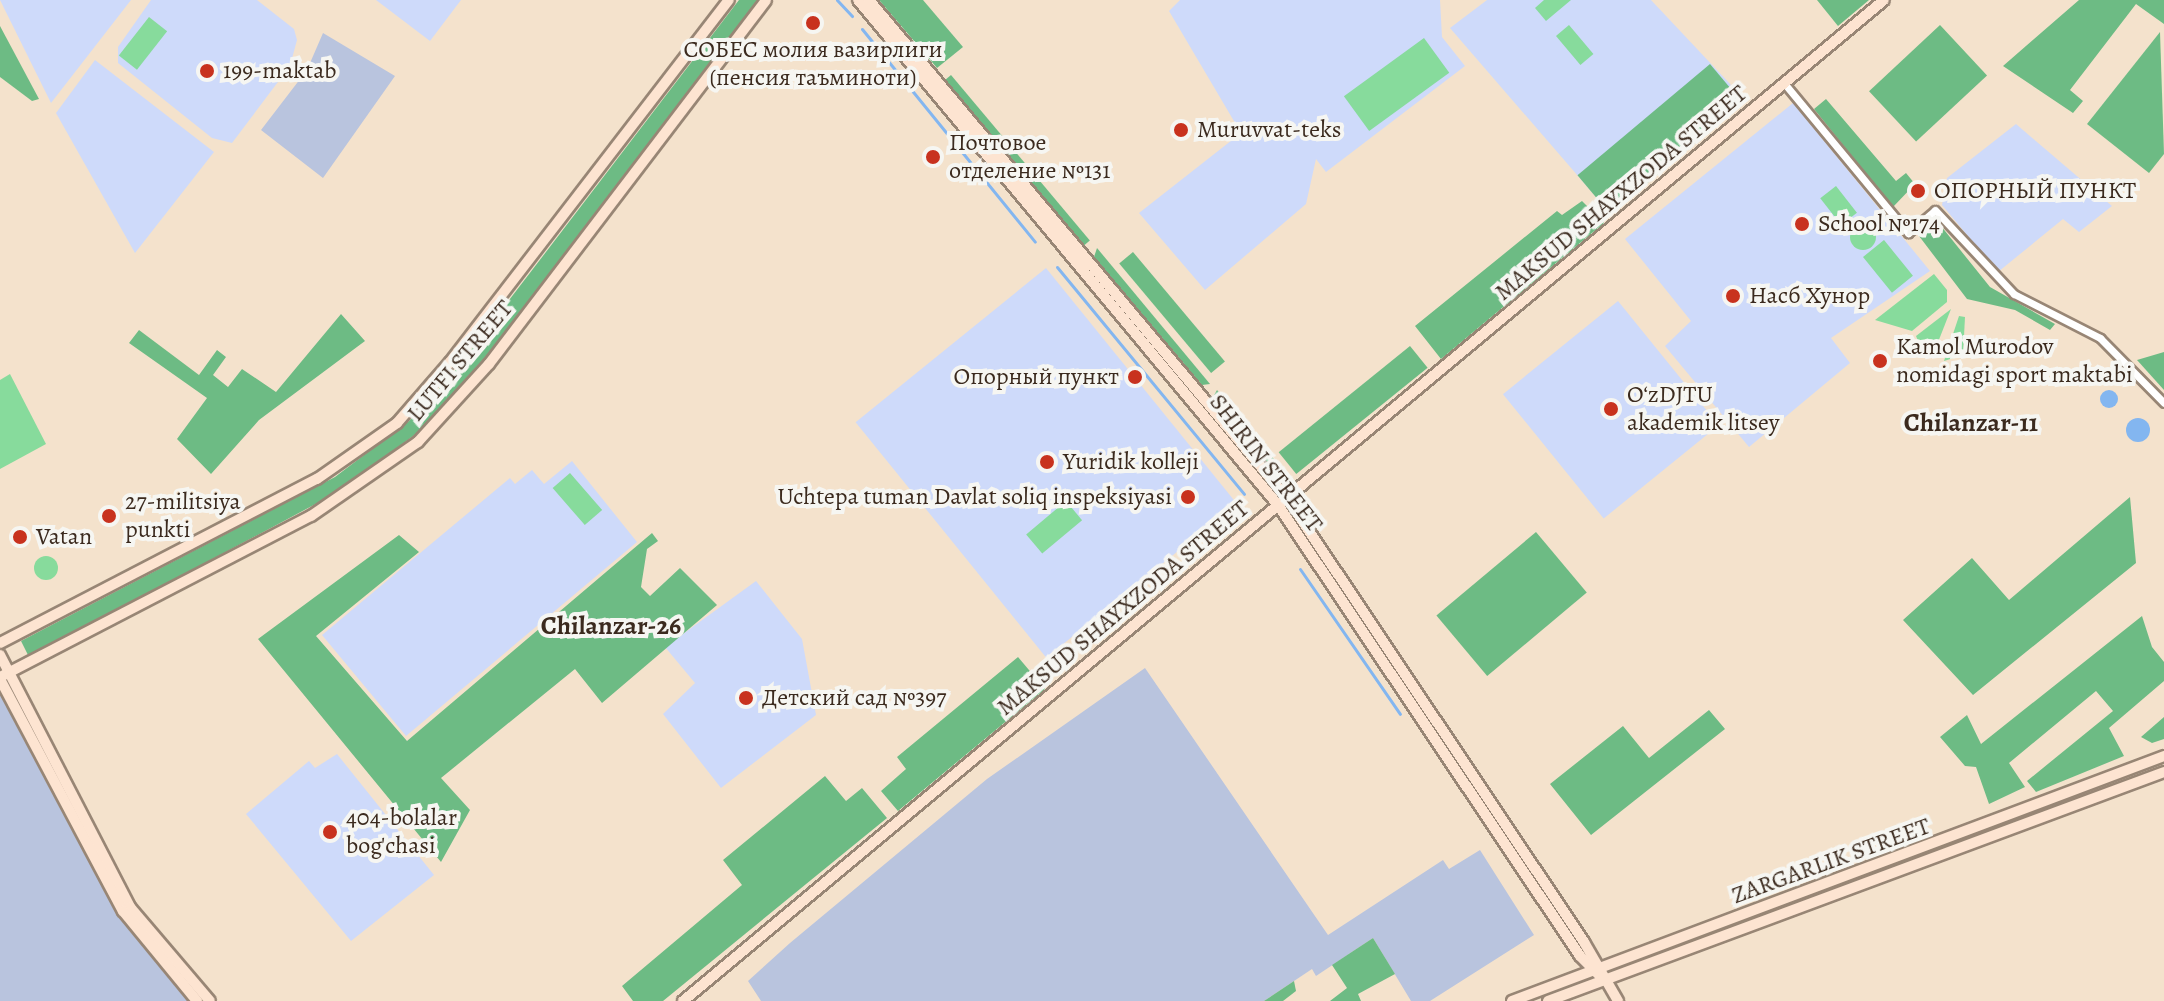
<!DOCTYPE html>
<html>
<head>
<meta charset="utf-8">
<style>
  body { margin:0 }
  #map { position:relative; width:2164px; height:1001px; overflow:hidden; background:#f4e2cc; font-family:Alegreya,serif }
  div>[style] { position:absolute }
  .built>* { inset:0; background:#cedafa; transform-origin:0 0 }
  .industrial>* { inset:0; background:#b9c4de }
  .green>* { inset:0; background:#87db9c; transform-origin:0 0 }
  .round { border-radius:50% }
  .forest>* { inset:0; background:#6dbb84; transform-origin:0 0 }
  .water>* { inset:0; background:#83b6f0 }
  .stream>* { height:3px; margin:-1.5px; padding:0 1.5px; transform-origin:1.5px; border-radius:1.5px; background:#83b6f0 }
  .roads { filter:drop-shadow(2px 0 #988675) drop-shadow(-2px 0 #988675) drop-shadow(0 2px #988675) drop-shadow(0 -2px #988675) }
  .street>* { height:7px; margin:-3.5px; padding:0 3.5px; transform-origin:3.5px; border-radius:3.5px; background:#fff }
  .secondary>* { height:10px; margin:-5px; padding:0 5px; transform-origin:5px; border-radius:5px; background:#fde4d1 }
  .dots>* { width:22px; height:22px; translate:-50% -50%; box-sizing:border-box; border:4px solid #f6f6f2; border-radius:50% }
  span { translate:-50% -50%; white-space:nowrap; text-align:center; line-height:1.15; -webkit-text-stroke:8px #f6f6f2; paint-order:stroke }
  .poi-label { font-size:24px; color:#3b2a1e }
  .left { translate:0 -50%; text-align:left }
  .right { translate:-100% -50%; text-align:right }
  .street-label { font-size:24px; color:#3b2a1e }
  .neighbourhood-label { font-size:26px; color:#3b2a1e; font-weight:700 }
</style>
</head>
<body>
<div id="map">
  <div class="built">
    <div style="clip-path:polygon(0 0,131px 0,51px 103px)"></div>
    <div style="clip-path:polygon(151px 0,257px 0,294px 29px,297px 40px,290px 66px,232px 143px,212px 138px,118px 63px,118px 47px)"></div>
    <div style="clip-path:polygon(376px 0,461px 0,430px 41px)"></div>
    <div style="clip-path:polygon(1180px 0,1440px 0,1442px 37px,1465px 66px,1326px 172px,1316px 159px,1306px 204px,1205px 290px,1139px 213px,1241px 133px,1169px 11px)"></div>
    <div style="clip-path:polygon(1487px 0,1651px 0,1731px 85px,1597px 198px,1450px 28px)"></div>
    <div style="clip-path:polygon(95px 60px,214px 152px,135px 253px,56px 113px)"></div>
    <div style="clip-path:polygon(1793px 103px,1930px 271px,1831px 338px,1850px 363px,1749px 447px,1665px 346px,1691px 321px,1625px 239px)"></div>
    <div style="clip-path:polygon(2016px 124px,2112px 206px,2079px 232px,2063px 219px,1998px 272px,1942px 205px,1947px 178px)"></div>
    <div style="left:1046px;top:268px;width:303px;height:245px;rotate:51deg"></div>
    <div style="left:1618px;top:301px;width:160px;height:148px;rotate:51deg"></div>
    <div style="clip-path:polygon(572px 461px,637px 542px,406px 736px,322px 635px,510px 478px,515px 484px,532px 470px,544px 484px)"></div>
    <div style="clip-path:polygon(756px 581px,802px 639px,816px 715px,721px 788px,663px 714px,695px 683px,665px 647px)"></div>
    <div style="clip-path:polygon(337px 754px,434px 875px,351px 941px,246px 814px,309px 761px,315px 768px)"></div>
  </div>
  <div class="industrial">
    <div style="clip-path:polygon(323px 33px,395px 76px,323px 178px,261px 130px,307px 70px)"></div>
    <div style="clip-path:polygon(1145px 668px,1328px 935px,1443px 860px,1449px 869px,1480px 850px,1534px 935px,1430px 1001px,1411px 1001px,1373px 938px,1316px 976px,1312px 969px,1264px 1001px,761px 1001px,748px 981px,790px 943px,987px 779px)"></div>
    <div style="clip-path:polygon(0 679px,111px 891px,197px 1001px,0 1001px)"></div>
  </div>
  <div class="green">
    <div style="clip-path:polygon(1544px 0,1571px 0,1546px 21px,1535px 8px)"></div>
    <div style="left:149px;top:17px;width:23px;height:49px;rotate:38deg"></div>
    <div style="left:1569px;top:25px;width:38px;height:17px;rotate:50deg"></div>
    <div style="left:1424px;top:38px;width:43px;height:99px;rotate:54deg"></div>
    <div style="left:1836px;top:186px;width:34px;height:20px;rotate:52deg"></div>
    <div class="round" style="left:1850px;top:224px;width:26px;height:26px"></div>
    <div style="left:1884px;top:240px;width:46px;height:27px;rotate:51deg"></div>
    <div style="clip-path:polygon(1934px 274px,1947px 290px,1947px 302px,1912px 331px,1875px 320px)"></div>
    <div style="clip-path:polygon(1951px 309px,1933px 355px,1925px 358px,1916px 336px)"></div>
    <div style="clip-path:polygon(1959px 316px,1965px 317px,1963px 355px,1944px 361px)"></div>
    <div style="clip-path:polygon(10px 374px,46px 444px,0 469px,0 380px)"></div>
    <div style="left:570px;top:473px;width:49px;height:23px;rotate:49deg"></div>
    <div style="left:1066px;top:501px;width:25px;height:52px;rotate:50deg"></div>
    <div class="round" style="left:34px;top:556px;width:24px;height:24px"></div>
  </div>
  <div class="forest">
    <div style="clip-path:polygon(739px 0,758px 0,489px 353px,417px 433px,340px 491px,29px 657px,21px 641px,335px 477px,409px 421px,451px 376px)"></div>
    <div style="clip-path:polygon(879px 0,923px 0,963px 47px,937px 68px)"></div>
    <div style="clip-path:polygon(1817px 0,1869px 0,1838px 26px)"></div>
    <div style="clip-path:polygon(2079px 0,2164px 0,2164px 24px,2136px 4px,2070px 90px,2083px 101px,2073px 113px,2003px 66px)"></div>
    <div style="left:1940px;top:25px;width:69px;height:97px;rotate:47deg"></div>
    <div style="clip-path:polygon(0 26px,39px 99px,32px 101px,0 77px)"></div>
    <div style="clip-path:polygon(2160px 32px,2164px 154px,2149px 173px,2087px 124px)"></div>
    <div style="left:1710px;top:64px;width:51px;height:173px;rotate:50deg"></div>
    <div style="left:951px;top:75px;width:216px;height:10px;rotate:50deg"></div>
    <div style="clip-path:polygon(1826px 99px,1896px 181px,1906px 173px,1915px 184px,1893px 207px,1814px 109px)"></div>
    <div style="clip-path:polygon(1582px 201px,1604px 223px,1441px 359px,1415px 326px,1557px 211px,1562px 215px)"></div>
    <div style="clip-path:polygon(1937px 221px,1990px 287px,2055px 324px,2050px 330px,2015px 310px,1967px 299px,1919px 236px)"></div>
    <div style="clip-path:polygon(1097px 248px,1210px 384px,1202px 385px,1094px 257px)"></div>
    <div style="left:1133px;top:252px;width:143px;height:18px;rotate:50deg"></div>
    <div style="clip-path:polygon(341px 314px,365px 341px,259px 420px,211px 474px,177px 439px,207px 398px,129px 343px,139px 330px,199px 375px,217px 350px,226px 357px,213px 375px,228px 387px,242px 369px,276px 392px)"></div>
    <div style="left:1410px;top:346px;width:28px;height:169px;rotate:51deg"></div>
    <div style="clip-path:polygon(2164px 352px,2164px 390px,2137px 360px)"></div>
    <div style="clip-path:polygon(1217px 390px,1283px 470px,1276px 475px,1212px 399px)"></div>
    <div style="clip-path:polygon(2130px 497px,2136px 563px,1973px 695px,1903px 620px,1972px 558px,2009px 600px)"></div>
    <div style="left:1536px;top:532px;width:79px;height:130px;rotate:50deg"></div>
    <div style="clip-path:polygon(652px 533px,658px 541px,647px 549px,641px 587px,650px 596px,680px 568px,717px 605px,602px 703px,575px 669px,441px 778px,470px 810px,441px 862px,258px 639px,399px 535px,419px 552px,316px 636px,407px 741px)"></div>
    <div style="clip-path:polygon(2142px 616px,2152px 647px,2164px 662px,2164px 681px,2109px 728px,2124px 756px,2036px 792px,2027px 781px,2113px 711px,2096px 691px,2009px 763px,2025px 787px,1989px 804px,1976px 767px,1965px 766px,1940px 737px,1967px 715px,1981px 744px)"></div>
    <div style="clip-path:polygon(1018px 657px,1045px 689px,898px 811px,881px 791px,906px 769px,897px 757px)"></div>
    <div style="clip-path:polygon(1709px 710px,1725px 729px,1591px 835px,1550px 784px,1623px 726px,1649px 758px)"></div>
    <div style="clip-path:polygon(2164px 717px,2164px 739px,2152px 743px,2141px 737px)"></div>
    <div style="clip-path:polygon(825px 776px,846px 801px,862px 788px,887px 818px,663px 1001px,633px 1001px,622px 986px,742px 885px,723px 860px)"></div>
    <div style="clip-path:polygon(1373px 938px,1395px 974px,1358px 994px,1361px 1001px,1330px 1001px,1347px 988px,1332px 965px)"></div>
    <div style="clip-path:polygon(1294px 981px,1296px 991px,1283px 1001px,1264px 1001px)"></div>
  </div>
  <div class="water">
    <div class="round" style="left:2100px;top:390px;width:18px;height:18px"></div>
    <div class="round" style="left:2126px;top:418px;width:24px;height:24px"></div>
  </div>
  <div class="stream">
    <div style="left:837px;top:0;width:22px;rotate:47deg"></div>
    <div style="left:862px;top:29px;width:274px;rotate:50.9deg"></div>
    <div style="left:1057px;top:267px;width:294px;rotate:50.5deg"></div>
    <div style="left:1300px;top:569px;width:176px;rotate:55.4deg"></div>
  </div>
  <div class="roads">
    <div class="street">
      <div style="left:1784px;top:83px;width:195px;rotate:50.4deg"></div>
      <div style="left:1908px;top:233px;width:35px;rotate:-40deg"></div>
      <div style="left:1935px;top:210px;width:115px;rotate:46.8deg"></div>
      <div style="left:2014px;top:294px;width:97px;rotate:27.1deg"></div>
      <div style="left:2100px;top:338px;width:91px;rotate:45.4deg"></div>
    </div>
    <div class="secondary">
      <div style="left:858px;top:0;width:657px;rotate:50.25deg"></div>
      <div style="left:1278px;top:505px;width:543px;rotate:56.19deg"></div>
      <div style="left:1580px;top:956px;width:33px;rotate:45deg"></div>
      <div style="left:869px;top:0;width:650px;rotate:49.99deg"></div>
      <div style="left:1287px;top:498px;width:534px;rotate:56.22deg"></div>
      <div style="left:1584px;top:942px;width:68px;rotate:60deg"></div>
      <div style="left:0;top:643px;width:357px;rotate:-27.4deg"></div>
      <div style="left:317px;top:479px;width:98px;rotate:-35deg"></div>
      <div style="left:397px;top:423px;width:81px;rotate:-49deg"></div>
      <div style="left:450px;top:362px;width:457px;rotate:-52.4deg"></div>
      <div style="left:0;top:655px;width:284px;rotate:62.7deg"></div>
      <div style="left:130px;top:907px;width:123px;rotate:49.6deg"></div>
      <div style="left:0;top:677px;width:350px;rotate:-27.4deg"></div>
      <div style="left:311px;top:516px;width:130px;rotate:-34.7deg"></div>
      <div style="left:418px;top:442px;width:105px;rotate:-47.7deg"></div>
      <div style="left:489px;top:364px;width:457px;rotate:-52.7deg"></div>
      <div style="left:0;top:679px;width:263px;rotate:62.1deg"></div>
      <div style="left:123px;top:911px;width:117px;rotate:50.6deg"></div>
      <div style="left:683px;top:1001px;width:1563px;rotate:-39.81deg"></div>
      <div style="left:1512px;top:1001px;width:697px;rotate:-20.59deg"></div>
      <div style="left:1548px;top:1001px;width:657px;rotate:-20.39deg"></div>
    </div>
  </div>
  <div class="dots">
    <div style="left:813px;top:23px;background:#c8321e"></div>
    <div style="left:207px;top:71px;background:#c8321e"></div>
    <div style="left:1181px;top:130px;background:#c8321e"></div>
    <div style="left:933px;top:157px;background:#c8321e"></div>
    <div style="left:1918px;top:191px;background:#c8321e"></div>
    <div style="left:1802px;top:224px;background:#c8321e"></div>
    <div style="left:1733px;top:296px;background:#c8321e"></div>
    <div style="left:1880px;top:361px;background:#c8321e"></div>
    <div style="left:1135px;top:377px;background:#c8321e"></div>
    <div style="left:1611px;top:409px;background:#c8321e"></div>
    <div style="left:1047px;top:462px;background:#c8321e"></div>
    <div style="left:1188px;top:497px;background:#c8321e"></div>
    <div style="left:109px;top:516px;background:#c8321e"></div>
    <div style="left:20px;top:537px;background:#c8321e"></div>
    <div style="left:746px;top:698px;background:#c8321e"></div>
    <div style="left:330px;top:832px;background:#c8321e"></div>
  </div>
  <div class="poi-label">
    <span style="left:813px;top:64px">СОБЕС молия вазирлиги<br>(пенсия таъминоти)</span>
    <span class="left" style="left:223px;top:71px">199-maktab</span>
    <span class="left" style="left:1197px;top:130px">Muruvvat-teks</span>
    <span class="left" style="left:949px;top:157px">Почтовое<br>отделение №131</span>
    <span class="left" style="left:1934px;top:191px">ОПОРНЫЙ ПУНКТ</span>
    <span class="left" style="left:1818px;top:224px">School №174</span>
    <span class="left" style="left:1749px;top:296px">Насб Хунор</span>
    <span class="left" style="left:1896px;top:361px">Kamol Murodov<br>nomidagi sport maktabi</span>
    <span class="right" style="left:1119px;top:377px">Опорный пункт</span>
    <span class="left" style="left:1627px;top:409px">OʻzDJTU<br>akademik litsey</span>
    <span class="left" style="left:1063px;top:462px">Yuridik kolleji</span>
    <span class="right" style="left:1172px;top:497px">Uchtepa tuman Davlat soliq inspeksiyasi</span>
    <span class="left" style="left:125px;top:516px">27-militsiya<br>punkti</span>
    <span class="left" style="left:36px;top:537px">Vatan</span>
    <span class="left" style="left:762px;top:698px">Детский сад №397</span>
    <span class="left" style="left:346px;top:832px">404-bolalar<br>bog'chasi</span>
  </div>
  <div class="street-label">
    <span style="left:1621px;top:193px;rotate:-40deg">MAKSUD SHAYXZODA STREET</span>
    <span style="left:460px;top:361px;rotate:-50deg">LUTFI STREET</span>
    <span style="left:1266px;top:463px;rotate:52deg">SHIRIN STREET</span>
    <span style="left:1123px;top:608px;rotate:-40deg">MAKSUD SHAYXZODA STREET</span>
    <span style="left:1831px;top:861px;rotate:-20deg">ZARGARLIK STREET</span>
  </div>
  <div class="neighbourhood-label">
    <span style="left:1971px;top:423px">Chilanzar-11</span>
    <span style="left:611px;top:626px">Chilanzar-26</span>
  </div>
</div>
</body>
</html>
